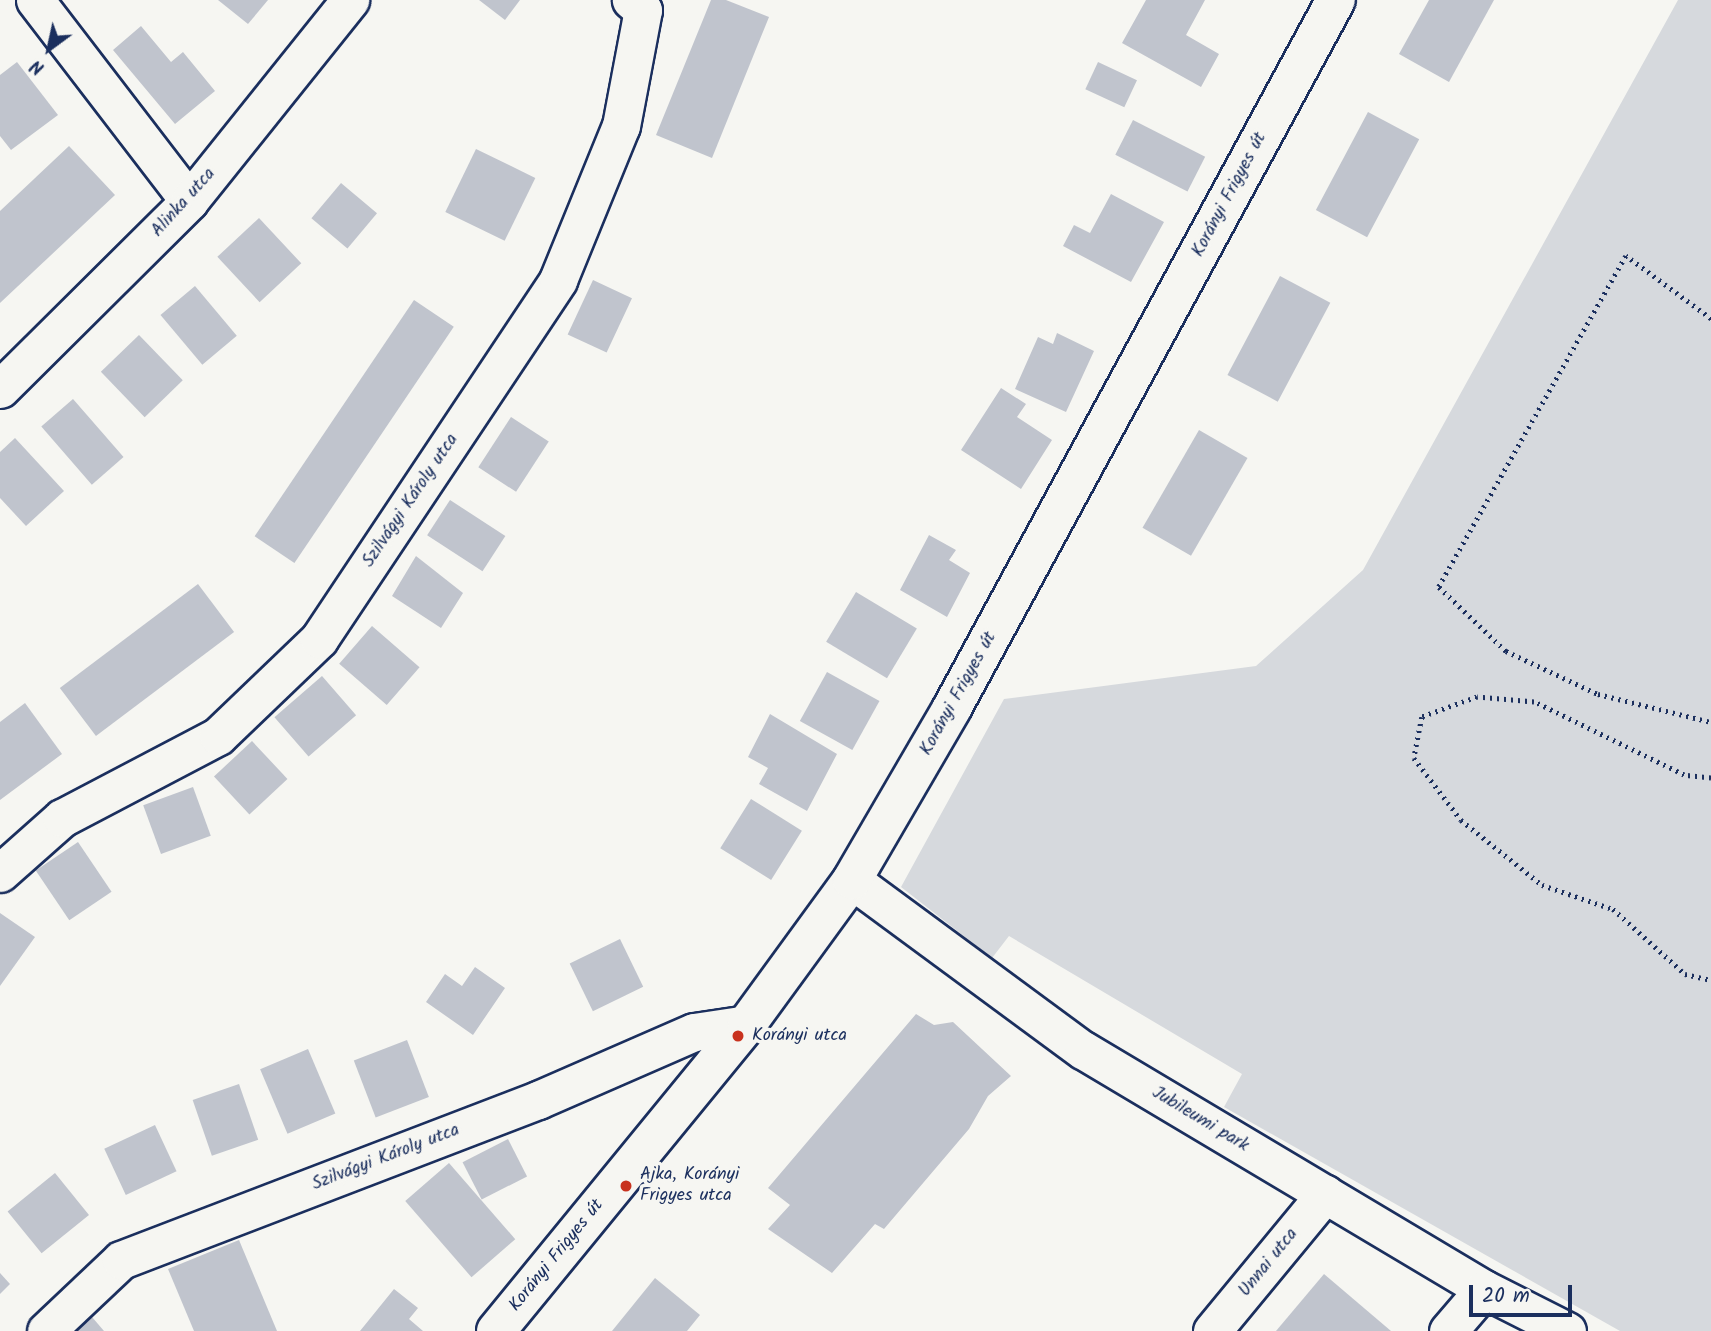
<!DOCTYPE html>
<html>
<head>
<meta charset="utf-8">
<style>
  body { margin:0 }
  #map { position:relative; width:1711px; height:1331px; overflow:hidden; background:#f6f6f2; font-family:Kalam,sans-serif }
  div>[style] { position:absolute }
  .green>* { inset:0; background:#d6d9dd }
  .building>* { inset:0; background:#c0c4cd; transform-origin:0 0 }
  .path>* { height:4.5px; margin-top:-2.25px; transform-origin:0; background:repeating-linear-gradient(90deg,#1b2f5e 0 2px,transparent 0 7px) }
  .roads { filter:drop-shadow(2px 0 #1b2f5e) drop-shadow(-2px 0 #1b2f5e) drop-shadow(0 2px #1b2f5e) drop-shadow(0 -2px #1b2f5e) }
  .minor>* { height:37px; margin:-18.5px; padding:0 18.5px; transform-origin:18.5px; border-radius:18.5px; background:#f6f6f2 }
  .major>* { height:38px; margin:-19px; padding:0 19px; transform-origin:19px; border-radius:19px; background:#f6f6f2 }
  .dots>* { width:19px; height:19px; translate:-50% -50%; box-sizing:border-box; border:4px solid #f6f6f2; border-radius:50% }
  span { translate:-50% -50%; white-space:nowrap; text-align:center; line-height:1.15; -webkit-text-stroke:7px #f6f6f2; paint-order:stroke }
  .street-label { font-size:18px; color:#1b2f5e }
  .poi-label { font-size:18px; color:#1b2f5e }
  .left { translate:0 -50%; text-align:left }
  .north { position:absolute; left:14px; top:14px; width:70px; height:70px; -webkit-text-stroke:5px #f6f6f2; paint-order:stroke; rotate:213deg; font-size:19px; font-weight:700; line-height:28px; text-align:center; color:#1b2f5e }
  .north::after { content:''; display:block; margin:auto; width:24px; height:32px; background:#1b2f5e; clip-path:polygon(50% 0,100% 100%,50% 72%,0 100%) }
  .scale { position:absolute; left:1469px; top:1285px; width:103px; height:32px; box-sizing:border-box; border:4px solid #1b2f5e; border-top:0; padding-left:9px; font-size:21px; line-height:24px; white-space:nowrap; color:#1b2f5e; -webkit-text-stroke:5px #f6f6f2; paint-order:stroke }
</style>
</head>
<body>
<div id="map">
  <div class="green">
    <div style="clip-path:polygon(1678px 0,1711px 0,1711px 1331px,1620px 1331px,1224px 1107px,1242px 1074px,1009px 936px,992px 958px,901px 887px,1004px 699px,1256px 666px,1363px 570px)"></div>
  </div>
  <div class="building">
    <div style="clip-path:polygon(218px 0,268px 0,248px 24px)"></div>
    <div style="clip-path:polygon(479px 0,520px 0,505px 20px)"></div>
    <div style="clip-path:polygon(711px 0,726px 0,769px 17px,712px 158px,656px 135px)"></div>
    <div style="clip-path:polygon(1146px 0,1205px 0,1186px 35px,1219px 54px,1201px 87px,1122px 43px)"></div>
    <div style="clip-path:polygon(1429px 0,1494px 0,1449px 82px,1399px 54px)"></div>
    <div style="clip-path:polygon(141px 26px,171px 62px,183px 52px,215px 91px,175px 124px,113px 50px)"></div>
    <div style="clip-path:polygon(17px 62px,58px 115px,11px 150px,0 136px,0 75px)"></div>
    <div style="left:1098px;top:62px;width:43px;height:30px;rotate:25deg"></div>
    <div style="left:1368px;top:112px;width:58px;height:111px;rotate:28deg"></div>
    <div style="left:1133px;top:120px;width:81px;height:39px;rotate:27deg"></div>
    <div style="clip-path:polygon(69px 146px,115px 195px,0 303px,0 211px)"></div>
    <div style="left:476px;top:149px;width:66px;height:70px;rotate:26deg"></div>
    <div style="left:341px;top:183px;width:47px;height:46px;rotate:40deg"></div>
    <div style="clip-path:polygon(1111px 194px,1164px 222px,1131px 282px,1063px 246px,1074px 225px,1090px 233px)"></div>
    <div style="left:259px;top:218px;width:62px;height:57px;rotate:47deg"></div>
    <div style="left:1280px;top:276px;width:57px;height:112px;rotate:28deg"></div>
    <div style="left:593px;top:280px;width:43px;height:60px;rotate:25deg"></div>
    <div style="left:195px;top:286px;width:65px;height:45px;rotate:50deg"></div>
    <div style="left:414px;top:300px;width:48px;height:285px;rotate:34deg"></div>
    <div style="clip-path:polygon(1057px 333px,1094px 351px,1066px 412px,1015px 389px,1038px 337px,1053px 344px)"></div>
    <div style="left:139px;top:335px;width:63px;height:53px;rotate:46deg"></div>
    <div style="clip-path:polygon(1001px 388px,1026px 404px,1017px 417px,1052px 440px,1021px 489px,961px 450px)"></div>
    <div style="left:73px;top:399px;width:77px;height:42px;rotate:49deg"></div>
    <div style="left:511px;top:417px;width:45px;height:60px;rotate:33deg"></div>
    <div style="left:1199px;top:430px;width:56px;height:113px;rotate:30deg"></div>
    <div style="clip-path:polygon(15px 438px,64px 491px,26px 526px,0 498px,0 452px)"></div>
    <div style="left:450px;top:500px;width:66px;height:42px;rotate:33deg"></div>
    <div style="clip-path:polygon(929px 535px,956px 550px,949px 560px,970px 573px,947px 617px,900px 590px)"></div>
    <div style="clip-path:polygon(416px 556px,463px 593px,441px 628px,392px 596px)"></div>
    <div style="left:198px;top:584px;width:60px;height:173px;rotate:53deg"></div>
    <div style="left:856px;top:592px;width:71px;height:58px;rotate:31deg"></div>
    <div style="left:372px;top:626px;width:63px;height:50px;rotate:41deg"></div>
    <div style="left:827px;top:672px;width:60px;height:56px;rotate:29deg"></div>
    <div style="left:322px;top:676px;width:52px;height:63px;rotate:49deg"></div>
    <div style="clip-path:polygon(25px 703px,62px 754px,0 800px,0 722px)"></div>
    <div style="clip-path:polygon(770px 714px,837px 754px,807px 811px,759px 784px,768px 768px,748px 757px)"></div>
    <div style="left:252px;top:741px;width:52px;height:52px;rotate:47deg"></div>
    <div style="left:193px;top:787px;width:52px;height:53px;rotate:70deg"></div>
    <div style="left:751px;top:799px;width:60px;height:58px;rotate:32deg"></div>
    <div style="left:78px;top:842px;width:60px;height:51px;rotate:56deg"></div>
    <div style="clip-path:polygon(0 913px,35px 937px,0 986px)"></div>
    <div style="left:620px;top:939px;width:53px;height:56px;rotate:64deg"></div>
    <div style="clip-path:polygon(475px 967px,505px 988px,473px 1035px,426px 1002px,445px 974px,462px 986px)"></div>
    <div style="clip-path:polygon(916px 1014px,934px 1025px,953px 1022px,1011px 1076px,988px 1096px,969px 1129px,884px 1229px,875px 1224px,832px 1273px,768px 1229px,790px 1205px,768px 1188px)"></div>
    <div style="left:407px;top:1040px;width:61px;height:57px;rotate:69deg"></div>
    <div style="left:308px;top:1049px;width:70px;height:52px;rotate:67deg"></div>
    <div style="left:239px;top:1084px;width:59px;height:49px;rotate:71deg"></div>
    <div style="left:155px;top:1125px;width:51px;height:56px;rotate:65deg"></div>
    <div style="left:508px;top:1139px;width:42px;height:51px;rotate:63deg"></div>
    <div style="left:449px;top:1163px;width:101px;height:58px;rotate:49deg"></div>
    <div style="left:55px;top:1173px;width:54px;height:61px;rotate:51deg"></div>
    <div style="clip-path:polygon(239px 1240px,277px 1331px,194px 1331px,168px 1269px)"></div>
    <div style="clip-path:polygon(0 1273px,10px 1284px,0 1294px)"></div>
    <div style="clip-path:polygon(1324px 1274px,1391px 1331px,1276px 1331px)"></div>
    <div style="clip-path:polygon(655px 1278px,700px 1315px,687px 1331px,612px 1331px)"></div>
    <div style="clip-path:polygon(394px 1289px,418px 1308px,409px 1319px,423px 1331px,360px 1331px)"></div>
    <div style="clip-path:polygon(92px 1317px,104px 1331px,77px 1331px)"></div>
  </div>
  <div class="path">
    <div style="left:1711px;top:319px;width:106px;rotate:-143.5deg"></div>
    <div style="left:1626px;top:256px;width:380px;rotate:119.5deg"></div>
    <div style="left:1439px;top:587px;width:93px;rotate:43.7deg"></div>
    <div style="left:1506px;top:651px;width:102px;rotate:25.1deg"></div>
    <div style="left:1598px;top:694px;width:116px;rotate:13.9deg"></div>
    <div style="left:1711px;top:778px;width:27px;rotate:-174deg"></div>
    <div style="left:1684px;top:775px;width:167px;rotate:-154deg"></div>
    <div style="left:1534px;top:702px;width:57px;rotate:-175deg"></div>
    <div style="left:1477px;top:697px;width:59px;rotate:160deg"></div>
    <div style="left:1422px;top:717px;width:42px;rotate:101deg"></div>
    <div style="left:1414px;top:758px;width:78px;rotate:52.8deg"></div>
    <div style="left:1461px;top:820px;width:104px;rotate:38.7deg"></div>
    <div style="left:1542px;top:885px;width:75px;rotate:18.7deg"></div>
    <div style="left:1613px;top:909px;width:97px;rotate:42.1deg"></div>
    <div style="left:1685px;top:974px;width:27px;rotate:13deg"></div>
  </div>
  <div class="roads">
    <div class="minor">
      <div style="left:35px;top:0;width:253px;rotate:52.5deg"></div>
      <div style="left:0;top:389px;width:267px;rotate:-44.8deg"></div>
      <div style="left:189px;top:201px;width:258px;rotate:-51.3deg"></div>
      <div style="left:0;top:873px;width:83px;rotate:-41.6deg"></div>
      <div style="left:62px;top:818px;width:176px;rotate:-27.7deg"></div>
      <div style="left:218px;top:736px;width:140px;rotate:-43.8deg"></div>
      <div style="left:319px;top:639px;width:431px;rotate:-56.3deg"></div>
      <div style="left:558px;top:280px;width:166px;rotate:-67.8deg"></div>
      <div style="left:621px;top:126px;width:118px;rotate:-79.3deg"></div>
      <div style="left:643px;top:10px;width:16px;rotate:-140deg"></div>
      <div style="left:852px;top:880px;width:287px;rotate:36.4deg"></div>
      <div style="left:1083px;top:1050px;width:467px;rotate:30.8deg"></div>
      <div style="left:1484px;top:1289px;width:93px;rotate:26.8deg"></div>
      <div style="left:46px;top:1331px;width:103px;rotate:-43.4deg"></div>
      <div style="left:121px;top:1260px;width:447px;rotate:-21deg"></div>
      <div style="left:538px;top:1100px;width:170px;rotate:-23.6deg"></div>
      <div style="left:694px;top:1032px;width:54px;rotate:-8.6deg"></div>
      <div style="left:1212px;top:1331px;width:178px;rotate:-50.5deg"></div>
      <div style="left:1448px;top:1331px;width:55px;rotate:-49.4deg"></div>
    </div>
    <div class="major">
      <div style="left:496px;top:1331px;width:397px;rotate:-50.7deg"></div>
      <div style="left:747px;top:1024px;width:178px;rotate:-53.9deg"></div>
      <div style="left:852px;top:880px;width:199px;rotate:-59.8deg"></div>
      <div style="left:952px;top:708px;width:805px;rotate:-61.53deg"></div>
    </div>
  </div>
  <div class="dots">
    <div style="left:738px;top:1036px;background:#c8321e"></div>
    <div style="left:626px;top:1186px;background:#c8321e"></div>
  </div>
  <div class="street-label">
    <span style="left:1230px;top:195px;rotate:-62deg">Korányi Frigyes út</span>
    <span style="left:184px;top:203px;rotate:-48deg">Alinka utca</span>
    <span style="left:411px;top:501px;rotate:-56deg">Szilvágyi Károly utca</span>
    <span style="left:959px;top:694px;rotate:-61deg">Korányi Frigyes út</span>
    <span style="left:1200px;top:1120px;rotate:31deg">Jubileumi park</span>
    <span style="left:386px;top:1158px;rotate:-21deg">Szilvágyi Károly utca</span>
    <span style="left:557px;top:1256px;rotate:-51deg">Korányi Frigyes út</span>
    <span style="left:1269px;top:1263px;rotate:-51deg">Unnai utca</span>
  </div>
  <div class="poi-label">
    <span class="left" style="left:752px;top:1036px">Korányi utca</span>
    <span class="left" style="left:640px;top:1186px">Ajka, Korányi<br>Frigyes utca</span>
  </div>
  <div class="north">N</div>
  <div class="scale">20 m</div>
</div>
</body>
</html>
